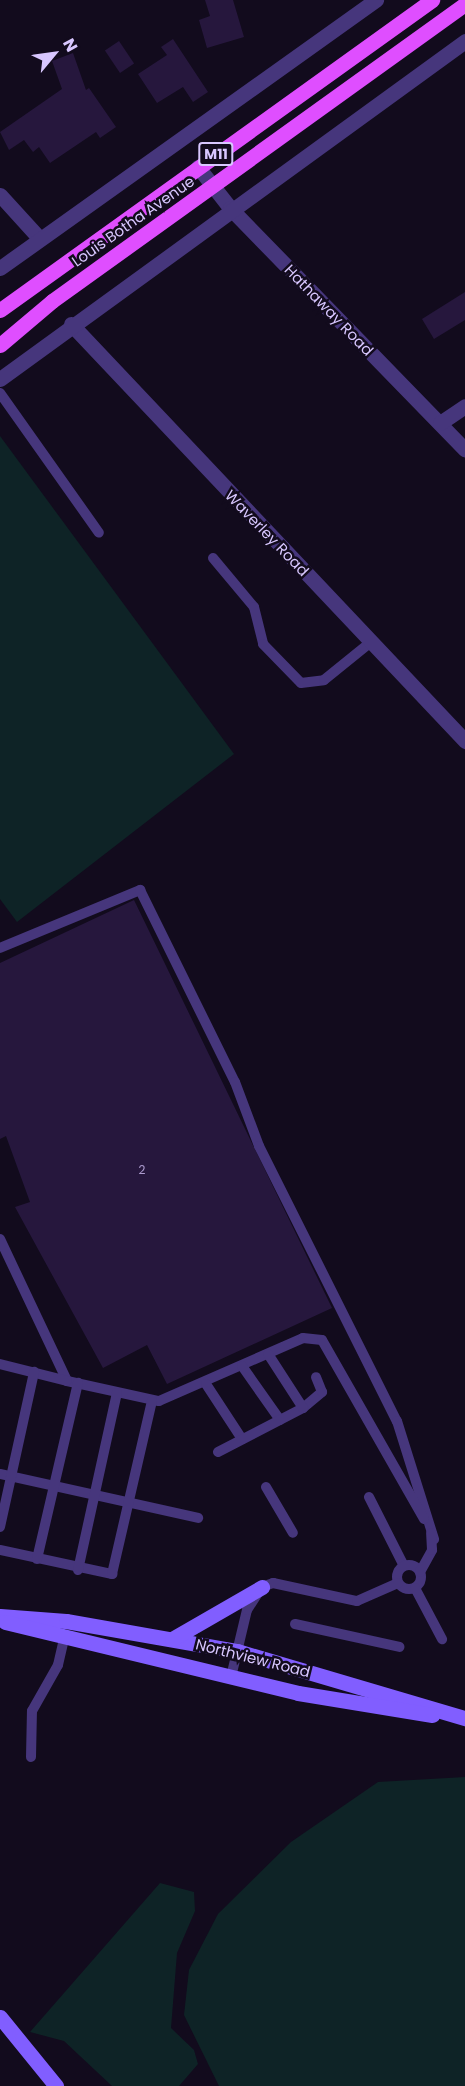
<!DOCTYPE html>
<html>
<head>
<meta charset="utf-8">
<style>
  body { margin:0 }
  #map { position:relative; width:465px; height:2086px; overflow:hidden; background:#120b1d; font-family:Poppins,sans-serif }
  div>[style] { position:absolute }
  .green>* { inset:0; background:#0e2326 }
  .building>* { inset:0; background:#26173d; transform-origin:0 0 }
  .service>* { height:10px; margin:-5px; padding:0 5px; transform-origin:5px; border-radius:5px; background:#46367c }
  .service>.ring { margin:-5px; padding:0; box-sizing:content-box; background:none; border:10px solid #46367c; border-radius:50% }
  .minor>* { height:15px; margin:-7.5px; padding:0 7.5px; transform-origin:7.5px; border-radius:7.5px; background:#46367c }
  .secondary>* { height:15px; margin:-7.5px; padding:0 7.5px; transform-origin:7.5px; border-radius:7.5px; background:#815eff }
  .primary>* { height:15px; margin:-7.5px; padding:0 7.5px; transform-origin:7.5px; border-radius:7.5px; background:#df4eff }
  span { translate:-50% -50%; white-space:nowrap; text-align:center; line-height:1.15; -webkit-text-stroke:5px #120b1d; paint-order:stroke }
  .number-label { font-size:12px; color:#ac9bce }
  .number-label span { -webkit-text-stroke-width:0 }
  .shield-label span { padding:2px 4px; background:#120b1d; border:2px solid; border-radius:4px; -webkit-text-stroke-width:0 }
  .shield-label { font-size:14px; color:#d8c7ff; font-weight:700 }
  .street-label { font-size:15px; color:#d8c7ff }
  .north { position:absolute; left:24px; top:24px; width:60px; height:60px; -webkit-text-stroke:4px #120b1d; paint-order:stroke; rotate:61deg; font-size:16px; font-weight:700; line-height:24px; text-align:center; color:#d8c7ff }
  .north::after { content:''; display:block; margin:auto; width:21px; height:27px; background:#d8c7ff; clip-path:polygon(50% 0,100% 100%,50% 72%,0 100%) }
</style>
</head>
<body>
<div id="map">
  <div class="green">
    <div style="clip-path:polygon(0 436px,234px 754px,17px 922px,0 899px)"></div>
    <div style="clip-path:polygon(465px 1777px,465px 2086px,219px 2086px,184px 2015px,189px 1970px,218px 1914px,291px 1842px,378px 1782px)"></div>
    <div style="clip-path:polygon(160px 1883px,194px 1892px,195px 1911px,177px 1953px,171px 2028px,194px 2050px,198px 2064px,179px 2086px,112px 2086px,64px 2041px,30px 2032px)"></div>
  </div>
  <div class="building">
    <div style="clip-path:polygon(205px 0,233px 0,244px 37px,207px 48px,199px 20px,210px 16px)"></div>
    <div style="clip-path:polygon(173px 39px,208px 92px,193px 102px,183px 87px,157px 103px,138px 74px,167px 55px,161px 47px)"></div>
    <div style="left:119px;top:41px;width:27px;height:17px;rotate:56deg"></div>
    <div style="clip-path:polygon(73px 53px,86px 90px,89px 88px,116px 127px,100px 138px,96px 132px,50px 163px,39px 147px,33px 152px,24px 140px,9px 150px,0 132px,62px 89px,52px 61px)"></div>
    <div style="clip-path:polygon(465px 292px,465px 320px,434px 339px,422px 319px)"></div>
    <div style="clip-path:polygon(134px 900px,332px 1308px,167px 1384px,147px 1345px,103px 1368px,15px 1207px,30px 1202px,6px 1136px,0 1139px,0 963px)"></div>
  </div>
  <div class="service">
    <div style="left:0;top:393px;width:171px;rotate:54.7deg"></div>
    <div style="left:213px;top:558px;width:64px;rotate:50.1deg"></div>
    <div style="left:254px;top:607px;width:38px;rotate:76deg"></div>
    <div style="left:263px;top:644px;width:54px;rotate:45.7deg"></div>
    <div style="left:301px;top:683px;width:23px;rotate:-7deg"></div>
    <div style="left:324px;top:680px;width:60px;rotate:-39deg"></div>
    <div style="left:0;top:948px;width:152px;rotate:-22.5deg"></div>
    <div style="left:140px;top:890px;width:214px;rotate:63.7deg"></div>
    <div style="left:235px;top:1082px;width:68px;rotate:69.4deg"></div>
    <div style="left:259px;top:1146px;width:308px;rotate:63.4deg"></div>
    <div style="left:397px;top:1421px;width:124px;rotate:72.6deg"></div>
    <div style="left:0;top:1239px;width:157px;rotate:64.7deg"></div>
    <div style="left:67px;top:1381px;width:94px;rotate:12.3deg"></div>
    <div style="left:159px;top:1401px;width:157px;rotate:-23.6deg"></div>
    <div style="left:303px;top:1338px;width:19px;rotate:6deg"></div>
    <div style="left:322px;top:1340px;width:206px;rotate:60.3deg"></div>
    <div style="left:0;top:1364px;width:69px;rotate:14.2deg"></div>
    <div style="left:242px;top:1366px;width:66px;rotate:54.9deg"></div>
    <div style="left:206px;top:1384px;width:66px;rotate:56.8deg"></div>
    <div style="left:303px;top:1408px;width:25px;rotate:-40deg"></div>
    <div style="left:322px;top:1392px;width:16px;rotate:-112deg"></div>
    <div style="left:218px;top:1452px;width:96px;rotate:-27.4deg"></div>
    <div style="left:303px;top:1408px;width:64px;rotate:-122.9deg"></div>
    <div style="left:0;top:1474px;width:203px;rotate:12.5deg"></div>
    <div style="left:266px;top:1487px;width:53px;rotate:59.6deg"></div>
    <div style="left:369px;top:1497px;width:77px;rotate:63.1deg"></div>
    <div style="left:0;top:1527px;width:159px;rotate:-77.6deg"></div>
    <div style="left:0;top:1550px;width:115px;rotate:12.1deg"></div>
    <div style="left:112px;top:1574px;width:178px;rotate:-77deg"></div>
    <div style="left:37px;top:1559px;width:181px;rotate:-76.9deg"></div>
    <div class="ring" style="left:397px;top:1565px;width:14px;height:14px"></div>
    <div style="left:78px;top:1570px;width:181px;rotate:-77.6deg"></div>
    <div style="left:420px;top:1572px;width:25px;rotate:-61deg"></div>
    <div style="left:432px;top:1550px;width:17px;rotate:-93deg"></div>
    <div style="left:415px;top:1588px;width:58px;rotate:62.1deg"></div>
    <div style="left:295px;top:1624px;width:107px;rotate:12.4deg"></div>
    <div style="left:231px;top:1677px;width:69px;rotate:-76.6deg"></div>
    <div style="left:247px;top:1610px;width:27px;rotate:-57deg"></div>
    <div style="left:262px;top:1587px;width:12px;rotate:-20deg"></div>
    <div style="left:273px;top:1583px;width:86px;rotate:12.1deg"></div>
    <div style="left:357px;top:1601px;width:45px;rotate:-23.7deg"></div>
    <div style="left:31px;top:1757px;width:46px;rotate:-88.8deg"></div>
    <div style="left:32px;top:1711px;width:53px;rotate:-60.5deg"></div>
    <div style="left:58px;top:1665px;width:27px;rotate:-77deg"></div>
  </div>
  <div class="minor">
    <div style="left:198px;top:167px;width:52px;rotate:52deg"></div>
    <div style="left:230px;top:208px;width:337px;rotate:45.8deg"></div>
    <div style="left:0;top:195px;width:59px;rotate:47.7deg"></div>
    <div style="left:0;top:268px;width:462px;rotate:-35.5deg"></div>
    <div style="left:71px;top:324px;width:574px;rotate:46.62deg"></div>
    <div style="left:0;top:379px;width:575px;rotate:-36.01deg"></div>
    <div style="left:440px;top:423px;width:30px;rotate:-34deg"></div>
  </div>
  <div class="secondary">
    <div style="left:0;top:1616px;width:66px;rotate:4.3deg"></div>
    <div style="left:66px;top:1621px;width:174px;rotate:10deg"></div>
    <div style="left:237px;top:1651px;width:238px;rotate:16.4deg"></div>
    <div style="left:5px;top:1622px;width:301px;rotate:13.6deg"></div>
    <div style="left:298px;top:1693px;width:136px;rotate:9.3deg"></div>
    <div style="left:172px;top:1639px;width:104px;rotate:-30deg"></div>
    <div style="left:0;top:2017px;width:89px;rotate:50.9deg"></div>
  </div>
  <div class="primary">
    <div style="left:0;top:310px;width:532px;rotate:-35.66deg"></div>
    <div style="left:0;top:345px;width:68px;rotate:-40.2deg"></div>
    <div style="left:52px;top:301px;width:509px;rotate:-35.72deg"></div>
  </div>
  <div class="number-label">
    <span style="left:142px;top:1170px">2</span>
  </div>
  <div class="shield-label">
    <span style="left:216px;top:154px">M11</span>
  </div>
  <div class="street-label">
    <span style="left:133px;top:221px;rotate:-35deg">Louis Botha Avenue</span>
    <span style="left:329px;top:310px;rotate:46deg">Hathaway Road</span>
    <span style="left:267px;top:533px;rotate:46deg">Waverley Road</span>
    <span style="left:253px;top:1658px;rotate:14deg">Northview Road</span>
  </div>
  <div class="north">N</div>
</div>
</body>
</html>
